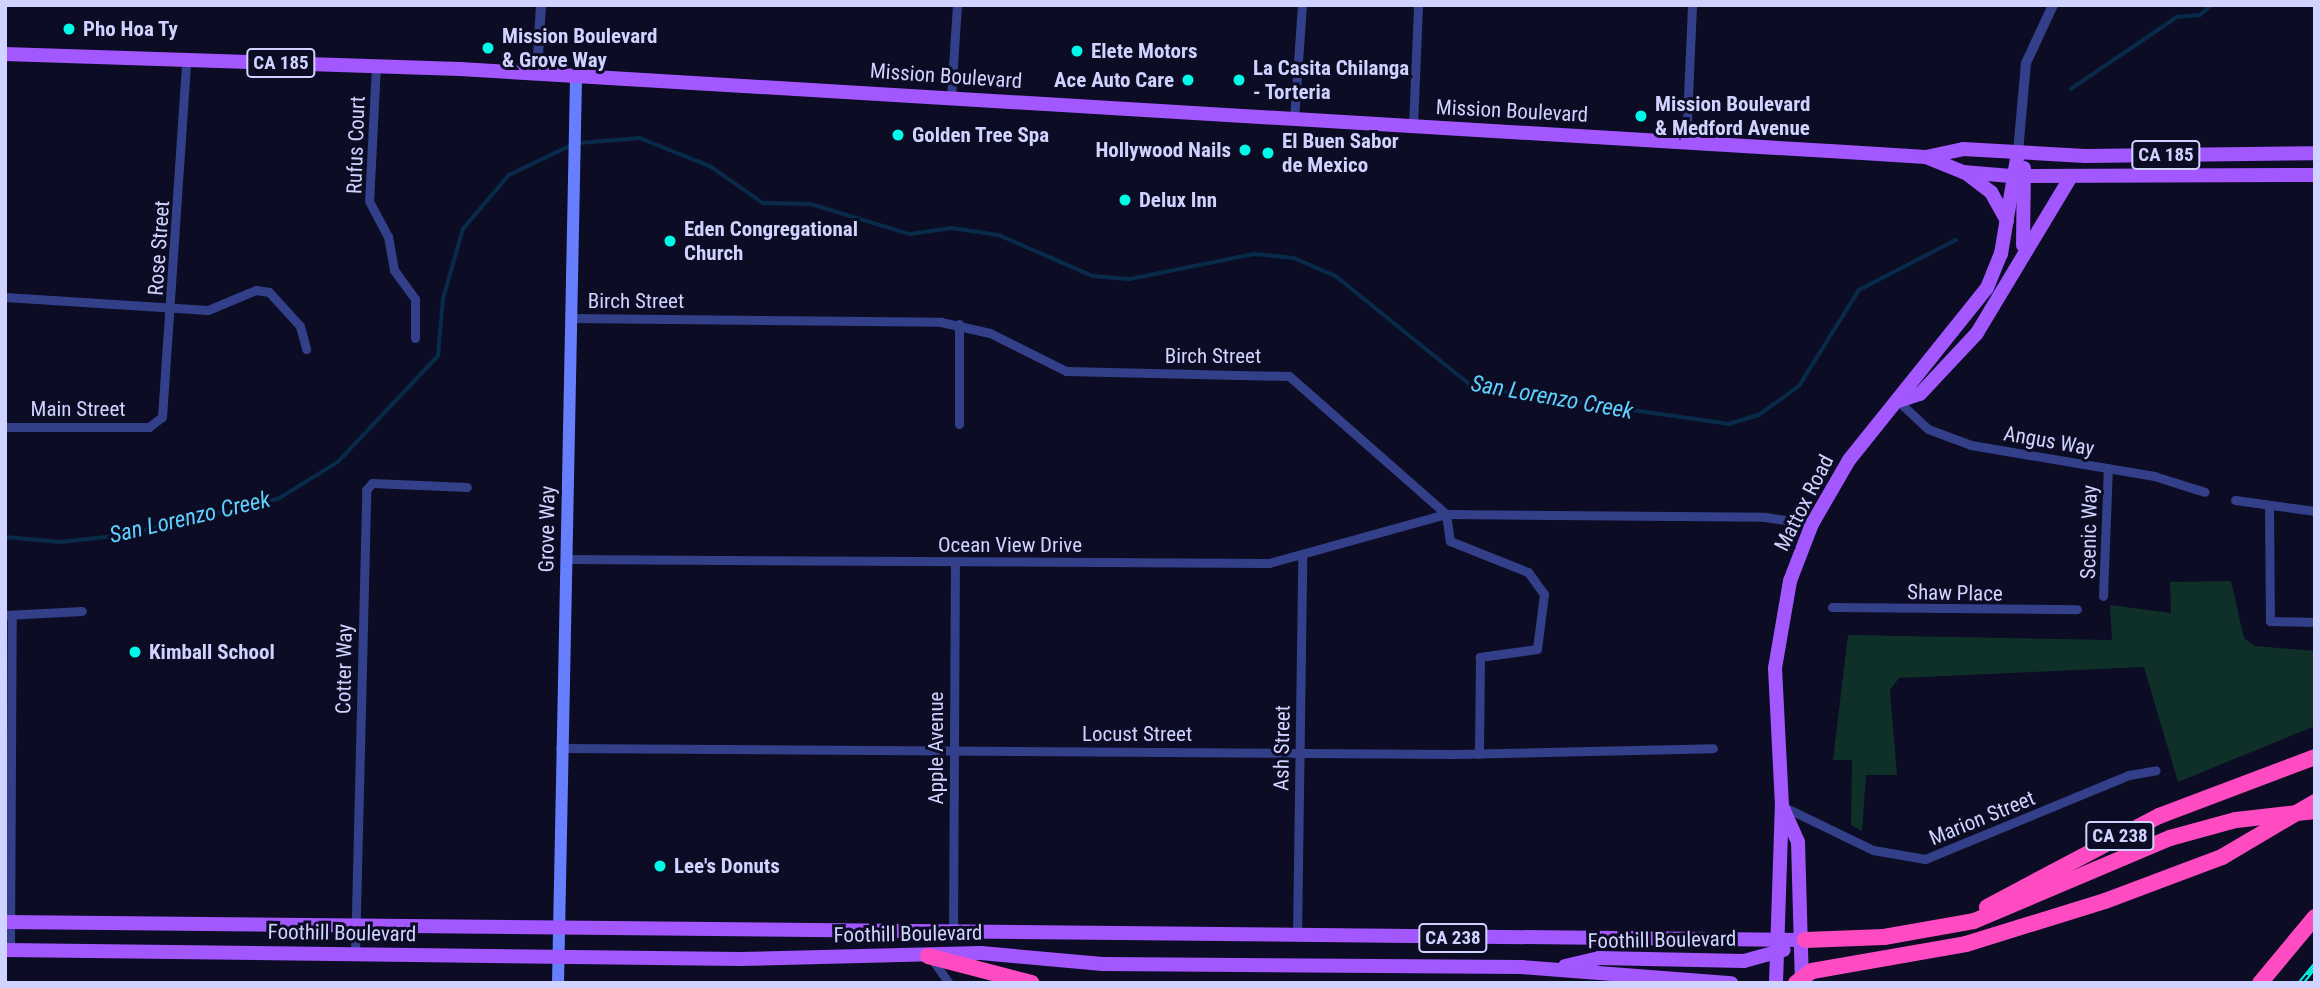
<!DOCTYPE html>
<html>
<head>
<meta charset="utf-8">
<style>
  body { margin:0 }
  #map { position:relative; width:2320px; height:988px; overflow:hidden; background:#0c0c25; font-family:"Roboto Condensed",sans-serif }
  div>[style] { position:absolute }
  .green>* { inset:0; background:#0f3029 }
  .stream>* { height:3.5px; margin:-1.75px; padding:0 1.75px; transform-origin:1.75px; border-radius:1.75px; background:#072b49 }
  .minor>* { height:9px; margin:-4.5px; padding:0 4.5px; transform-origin:4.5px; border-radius:4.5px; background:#333f89 }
  .tertiary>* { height:10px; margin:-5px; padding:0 5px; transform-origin:5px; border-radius:5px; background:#333f89 }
  .secondary>* { height:12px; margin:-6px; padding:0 6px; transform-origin:6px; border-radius:6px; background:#677eff }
  .primary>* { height:14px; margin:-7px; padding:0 7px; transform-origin:7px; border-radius:7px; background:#a357ff }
  .motorway>* { height:16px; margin:-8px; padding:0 8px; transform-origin:8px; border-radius:8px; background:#ff4bc1 }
  .rail>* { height:6px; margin-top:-3px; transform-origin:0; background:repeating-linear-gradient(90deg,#0c0c25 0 10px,#00fbe8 0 20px); box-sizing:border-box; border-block:2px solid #00fbe8 }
  .motorway-bridge>* { height:16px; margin:-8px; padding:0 8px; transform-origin:8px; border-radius:8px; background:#ff4bc1 }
  .dots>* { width:19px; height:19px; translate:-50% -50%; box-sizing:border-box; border:4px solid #0c0c25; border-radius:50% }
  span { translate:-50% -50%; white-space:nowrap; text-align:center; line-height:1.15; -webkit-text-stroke:6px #0c0c25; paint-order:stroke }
  .shield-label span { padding:2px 5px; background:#0c0c25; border:2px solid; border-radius:5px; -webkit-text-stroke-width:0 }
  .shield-label { font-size:19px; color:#d0d3ff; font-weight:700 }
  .poi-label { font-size:21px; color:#d0d3ff; font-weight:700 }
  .left { translate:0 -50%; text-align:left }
  .right { translate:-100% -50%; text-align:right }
  .street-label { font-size:21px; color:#d0d3ff }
  .water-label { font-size:23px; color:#5ed1ff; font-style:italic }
  .frame { position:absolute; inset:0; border:7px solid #d0d3ff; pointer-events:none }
</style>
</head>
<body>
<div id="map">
  <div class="green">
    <div style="clip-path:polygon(2231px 581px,2244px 638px,2255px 646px,2315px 651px,2315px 726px,2178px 782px,2144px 667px,1899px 678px,1890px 690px,1897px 775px,1866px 775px,1862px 831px,1851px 825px,1852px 760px,1833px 760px,1848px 635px,2112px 640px,2110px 605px,2171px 613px,2170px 582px)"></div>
  </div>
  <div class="stream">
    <div style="left:2071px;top:89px;width:128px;rotate:-34.2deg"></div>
    <div style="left:2177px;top:17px;width:23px;rotate:-5deg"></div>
    <div style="left:2200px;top:15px;width:16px;rotate:-40deg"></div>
    <div style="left:579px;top:143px;width:61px;rotate:-4.7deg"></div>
    <div style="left:640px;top:138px;width:75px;rotate:21.8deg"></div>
    <div style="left:710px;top:166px;width:65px;rotate:34.9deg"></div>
    <div style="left:763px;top:203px;width:48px;rotate:1.2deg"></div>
    <div style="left:811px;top:204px;width:103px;rotate:16.9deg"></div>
    <div style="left:910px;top:234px;width:42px;rotate:-8.1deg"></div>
    <div style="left:952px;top:228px;width:48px;rotate:8.5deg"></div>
    <div style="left:999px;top:235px;width:103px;rotate:23.6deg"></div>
    <div style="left:1093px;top:276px;width:37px;rotate:5deg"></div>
    <div style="left:1130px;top:279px;width:126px;rotate:-11.4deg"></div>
    <div style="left:1254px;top:254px;width:40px;rotate:5.7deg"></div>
    <div style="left:1294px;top:258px;width:46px;rotate:23.2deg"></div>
    <div style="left:1336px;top:276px;width:176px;rotate:39deg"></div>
    <div style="left:1473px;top:387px;width:259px;rotate:8.2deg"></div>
    <div style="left:1729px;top:424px;width:31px;rotate:-17deg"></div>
    <div style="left:1759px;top:415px;width:49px;rotate:-35.9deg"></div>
    <div style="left:1799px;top:386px;width:113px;rotate:-58deg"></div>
    <div style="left:1859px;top:290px;width:109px;rotate:-27.3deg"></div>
    <div style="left:5px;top:537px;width:55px;rotate:5.2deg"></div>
    <div style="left:60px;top:542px;width:64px;rotate:-6.2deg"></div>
    <div style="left:124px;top:535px;width:158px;rotate:-13.2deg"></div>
    <div style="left:278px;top:499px;width:70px;rotate:-31.7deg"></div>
    <div style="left:338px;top:462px;width:146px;rotate:-46.7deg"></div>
    <div style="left:438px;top:356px;width:57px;rotate:-85deg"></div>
    <div style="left:443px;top:299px;width:73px;rotate:-74.1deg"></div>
    <div style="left:463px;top:229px;width:71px;rotate:-49.6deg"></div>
    <div style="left:509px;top:175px;width:70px;rotate:-25.5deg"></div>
  </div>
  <div class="minor">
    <div style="left:376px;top:65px;width:136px;rotate:92.9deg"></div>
    <div style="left:369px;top:201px;width:40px;rotate:62deg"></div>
    <div style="left:388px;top:236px;width:35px;rotate:80deg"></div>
    <div style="left:394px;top:270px;width:36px;rotate:54deg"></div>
    <div style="left:415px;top:299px;width:39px;rotate:90deg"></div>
    <div style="left:951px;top:97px;width:92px;rotate:-86.3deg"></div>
    <div style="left:1294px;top:119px;width:114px;rotate:-86deg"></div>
    <div style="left:1413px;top:126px;width:121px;rotate:-87.6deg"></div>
    <div style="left:1686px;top:143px;width:138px;rotate:-87.5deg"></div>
    <div style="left:5px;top:297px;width:203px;rotate:3.7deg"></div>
    <div style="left:208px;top:310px;width:52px;rotate:-22.6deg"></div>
    <div style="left:256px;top:290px;width:13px;rotate:9deg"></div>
    <div style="left:269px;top:292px;width:46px;rotate:47.6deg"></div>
    <div style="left:300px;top:326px;width:24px;rotate:75deg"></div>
    <div style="left:572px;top:318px;width:369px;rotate:0.6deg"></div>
    <div style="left:941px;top:322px;width:50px;rotate:12.7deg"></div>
    <div style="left:990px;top:333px;width:85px;rotate:26.6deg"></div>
    <div style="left:1066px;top:371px;width:223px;rotate:1.3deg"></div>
    <div style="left:1289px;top:376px;width:209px;rotate:41.3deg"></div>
    <div style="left:1898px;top:401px;width:41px;rotate:43deg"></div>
    <div style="left:1928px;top:429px;width:46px;rotate:20.4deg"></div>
    <div style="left:1971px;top:445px;width:186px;rotate:9.6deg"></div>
    <div style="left:2154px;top:476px;width:53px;rotate:17.4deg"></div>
    <div style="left:959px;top:424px;width:100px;rotate:-90deg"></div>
    <div style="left:5px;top:427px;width:144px"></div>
    <div style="left:149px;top:427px;width:16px;rotate:-38deg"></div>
    <div style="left:162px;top:417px;width:353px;rotate:-86.1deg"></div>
    <div style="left:2235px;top:500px;width:81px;rotate:7.8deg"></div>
    <div style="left:2269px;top:507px;width:114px;rotate:89.5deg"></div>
    <div style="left:2270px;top:621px;width:45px;rotate:1.3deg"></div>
    <div style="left:1446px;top:514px;width:27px;rotate:82deg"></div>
    <div style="left:1450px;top:541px;width:84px;rotate:21.7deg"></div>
    <div style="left:1528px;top:572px;width:27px;rotate:54deg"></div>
    <div style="left:1544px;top:594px;width:55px;rotate:97.3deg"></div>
    <div style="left:1537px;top:649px;width:58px;rotate:172deg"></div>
    <div style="left:1480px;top:657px;width:97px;rotate:90.6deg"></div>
    <div style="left:566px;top:559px;width:703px;rotate:0.33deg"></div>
    <div style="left:1269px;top:563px;width:184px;rotate:-15.5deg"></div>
    <div style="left:1446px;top:514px;width:319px;rotate:0.5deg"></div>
    <div style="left:1765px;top:517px;width:48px;rotate:8.5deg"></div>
    <div style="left:2103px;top:596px;width:128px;rotate:-87.8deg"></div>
    <div style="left:1832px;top:607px;width:245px;rotate:0.5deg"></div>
    <div style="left:5px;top:615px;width:77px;rotate:-3deg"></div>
    <div style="left:560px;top:748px;width:896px;rotate:0.38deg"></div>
    <div style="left:1456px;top:754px;width:257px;rotate:-1.3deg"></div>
    <div style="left:1782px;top:806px;width:101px;rotate:25.8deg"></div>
    <div style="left:1873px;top:850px;width:53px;rotate:9.8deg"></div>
    <div style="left:1925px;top:859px;width:221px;rotate:-22.4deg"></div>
    <div style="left:2129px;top:775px;width:27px;rotate:-10deg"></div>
    <div style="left:953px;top:934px;width:372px;rotate:-89.7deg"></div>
    <div style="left:1297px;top:937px;width:379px;rotate:-89.2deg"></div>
    <div style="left:10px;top:950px;width:335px;rotate:-89.7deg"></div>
    <div style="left:355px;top:954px;width:464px;rotate:-88.6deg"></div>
    <div style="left:366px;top:490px;width:9px;rotate:-49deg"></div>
    <div style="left:372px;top:483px;width:95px;rotate:2.4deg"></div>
    <div style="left:932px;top:959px;width:29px;rotate:55deg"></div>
  </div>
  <div class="tertiary">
    <div style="left:537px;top:74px;width:69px;rotate:-86.7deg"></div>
    <div style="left:2018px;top:152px;width:89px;rotate:-84.9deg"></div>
    <div style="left:2026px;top:63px;width:64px;rotate:-65deg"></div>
  </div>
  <div class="secondary">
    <div style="left:558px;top:983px;width:906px;rotate:-88.86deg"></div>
  </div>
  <div class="primary">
    <div style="left:5px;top:54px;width:455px;rotate:1.9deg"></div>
    <div style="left:460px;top:69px;width:1372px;rotate:3.43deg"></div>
    <div style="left:1830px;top:151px;width:96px;rotate:3.6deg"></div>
    <div style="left:1926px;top:157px;width:40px;rotate:22deg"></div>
    <div style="left:1963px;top:172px;width:48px;rotate:4.8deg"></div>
    <div style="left:2011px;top:176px;width:304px;rotate:-0.2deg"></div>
    <div style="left:1926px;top:157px;width:38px;rotate:-12deg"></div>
    <div style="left:1963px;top:149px;width:122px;rotate:3.3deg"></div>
    <div style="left:2085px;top:156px;width:230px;rotate:-0.7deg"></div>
    <div style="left:1967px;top:174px;width:30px;rotate:37deg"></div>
    <div style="left:1991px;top:192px;width:33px;rotate:61deg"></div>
    <div style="left:2023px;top:245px;width:77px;rotate:-89.3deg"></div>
    <div style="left:1898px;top:401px;width:23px;rotate:-18deg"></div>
    <div style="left:1920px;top:394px;width:83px;rotate:-46.9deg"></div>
    <div style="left:1977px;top:333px;width:181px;rotate:-59deg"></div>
    <div style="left:1782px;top:806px;width:39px;rotate:66deg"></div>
    <div style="left:1798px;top:842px;width:141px;rotate:88.4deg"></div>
    <div style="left:5px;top:922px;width:1800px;rotate:0.57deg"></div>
    <div style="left:5px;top:950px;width:735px;rotate:0.7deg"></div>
    <div style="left:740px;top:959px;width:241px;rotate:-1.4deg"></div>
    <div style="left:981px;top:953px;width:122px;rotate:5.2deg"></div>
    <div style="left:1103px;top:964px;width:418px;rotate:0.4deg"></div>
    <div style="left:1521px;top:967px;width:211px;rotate:4.4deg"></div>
    <div style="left:1565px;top:966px;width:35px;rotate:-13deg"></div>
    <div style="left:1599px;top:958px;width:145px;rotate:1.2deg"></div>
    <div style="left:1744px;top:961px;width:41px;rotate:-15.4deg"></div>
    <div style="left:1776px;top:983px;width:177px;rotate:-88.1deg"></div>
    <div style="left:1782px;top:806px;width:138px;rotate:-92.9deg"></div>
    <div style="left:1775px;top:668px;width:88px;rotate:-80.2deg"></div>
    <div style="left:1790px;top:581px;width:61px;rotate:-68.9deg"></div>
    <div style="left:1812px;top:524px;width:74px;rotate:-60deg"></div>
    <div style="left:1849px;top:460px;width:221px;rotate:-51.3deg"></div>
    <div style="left:1987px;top:288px;width:37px;rotate:-68deg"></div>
    <div style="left:2001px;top:254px;width:103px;rotate:-80.5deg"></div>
  </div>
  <div class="motorway">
    <div style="left:1987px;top:907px;width:195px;rotate:-27.9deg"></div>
    <div style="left:2159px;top:816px;width:167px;rotate:-20.7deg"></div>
    <div style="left:1805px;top:940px;width:79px;rotate:-2.2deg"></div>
    <div style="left:1884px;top:937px;width:91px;rotate:-10.1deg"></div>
    <div style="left:1974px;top:921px;width:213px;rotate:-23deg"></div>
    <div style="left:2170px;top:838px;width:68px;rotate:-15.3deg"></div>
    <div style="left:928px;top:956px;width:107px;rotate:14.6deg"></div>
    <div style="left:1796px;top:983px;width:20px;rotate:-37deg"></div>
    <div style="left:1812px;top:971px;width:156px;rotate:-9.9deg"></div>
    <div style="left:1966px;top:944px;width:145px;rotate:-17.2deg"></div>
    <div style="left:2105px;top:901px;width:125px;rotate:-20.6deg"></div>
    <div style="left:2222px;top:857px;width:108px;rotate:-30.6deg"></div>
    <div style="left:2260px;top:983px;width:86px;rotate:-50.2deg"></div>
  </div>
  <div class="rail">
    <div style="left:2301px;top:983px;width:22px;rotate:-51deg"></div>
  </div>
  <div class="motorway-bridge">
    <div style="left:2236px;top:820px;width:80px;rotate:-6.5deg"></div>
  </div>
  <div class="dots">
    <div style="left:69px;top:29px;background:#00fbe8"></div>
    <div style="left:488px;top:48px;background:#00fbe8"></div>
    <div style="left:1077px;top:51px;background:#00fbe8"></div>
    <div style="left:1188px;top:80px;background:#00fbe8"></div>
    <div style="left:1239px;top:80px;background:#00fbe8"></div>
    <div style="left:1641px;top:116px;background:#00fbe8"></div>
    <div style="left:898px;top:135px;background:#00fbe8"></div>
    <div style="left:1245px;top:150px;background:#00fbe8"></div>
    <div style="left:1268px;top:153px;background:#00fbe8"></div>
    <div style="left:1125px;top:200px;background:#00fbe8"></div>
    <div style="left:670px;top:241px;background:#00fbe8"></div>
    <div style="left:135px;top:652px;background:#00fbe8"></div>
    <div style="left:660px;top:866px;background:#00fbe8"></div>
  </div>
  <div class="shield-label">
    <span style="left:281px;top:63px">CA 185</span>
    <span style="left:2166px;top:155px">CA 185</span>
    <span style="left:2120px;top:836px">CA 238</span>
    <span style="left:1453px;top:938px">CA 238</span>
  </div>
  <div class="poi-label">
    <span class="left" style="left:83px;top:29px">Pho Hoa Ty</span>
    <span class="left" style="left:502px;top:48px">Mission Boulevard<br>&amp; Grove Way</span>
    <span class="left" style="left:1091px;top:51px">Elete Motors</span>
    <span class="left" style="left:1253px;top:80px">La Casita Chilanga<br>- Torteria</span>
    <span class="right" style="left:1174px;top:80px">Ace Auto Care</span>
    <span class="left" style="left:1655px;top:116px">Mission Boulevard<br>&amp; Medford Avenue</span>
    <span class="left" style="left:912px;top:135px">Golden Tree Spa</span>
    <span class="left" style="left:1282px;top:153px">El Buen Sabor<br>de Mexico</span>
    <span class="right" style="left:1231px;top:150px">Hollywood Nails</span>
    <span class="left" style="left:1139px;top:200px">Delux Inn</span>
    <span class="left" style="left:684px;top:241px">Eden Congregational<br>Church</span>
    <span class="left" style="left:149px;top:652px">Kimball School</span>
    <span class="left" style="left:674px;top:866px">Lee's Donuts</span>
  </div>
  <div class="street-label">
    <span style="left:946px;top:76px;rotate:4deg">Mission Boulevard</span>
    <span style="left:1512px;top:111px;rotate:3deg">Mission Boulevard</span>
    <span style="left:356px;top:145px;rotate:-88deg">Rufus Court</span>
    <span style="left:159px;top:248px;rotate:-86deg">Rose Street</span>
    <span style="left:636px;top:301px">Birch Street</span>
    <span style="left:1213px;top:356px">Birch Street</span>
    <span style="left:78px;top:409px">Main Street</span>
    <span style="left:2049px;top:441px;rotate:10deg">Angus Way</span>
    <span style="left:1804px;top:503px;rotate:-63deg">Mattox Road</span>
    <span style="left:547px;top:529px;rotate:-89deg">Grove Way</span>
    <span style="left:2089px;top:532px;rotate:-89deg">Scenic Way</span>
    <span style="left:1010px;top:545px">Ocean View Drive</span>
    <span style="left:1955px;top:593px;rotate:1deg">Shaw Place</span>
    <span style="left:344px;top:669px;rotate:-89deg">Cotter Way</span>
    <span style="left:1137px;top:734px">Locust Street</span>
    <span style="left:936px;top:748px;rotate:-90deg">Apple Avenue</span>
    <span style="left:1282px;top:748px;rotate:-89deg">Ash Street</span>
    <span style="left:1982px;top:818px;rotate:-22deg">Marion Street</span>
    <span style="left:342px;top:933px;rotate:1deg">Foothill Boulevard</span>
    <span style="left:908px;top:934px;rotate:-1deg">Foothill Boulevard</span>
    <span style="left:1662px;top:940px;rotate:-1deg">Foothill Boulevard</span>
  </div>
  <div class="water-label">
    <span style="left:1552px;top:398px;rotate:10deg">San Lorenzo Creek</span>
    <span style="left:190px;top:518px;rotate:-13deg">San Lorenzo Creek</span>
  </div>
  <div class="frame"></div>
</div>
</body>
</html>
